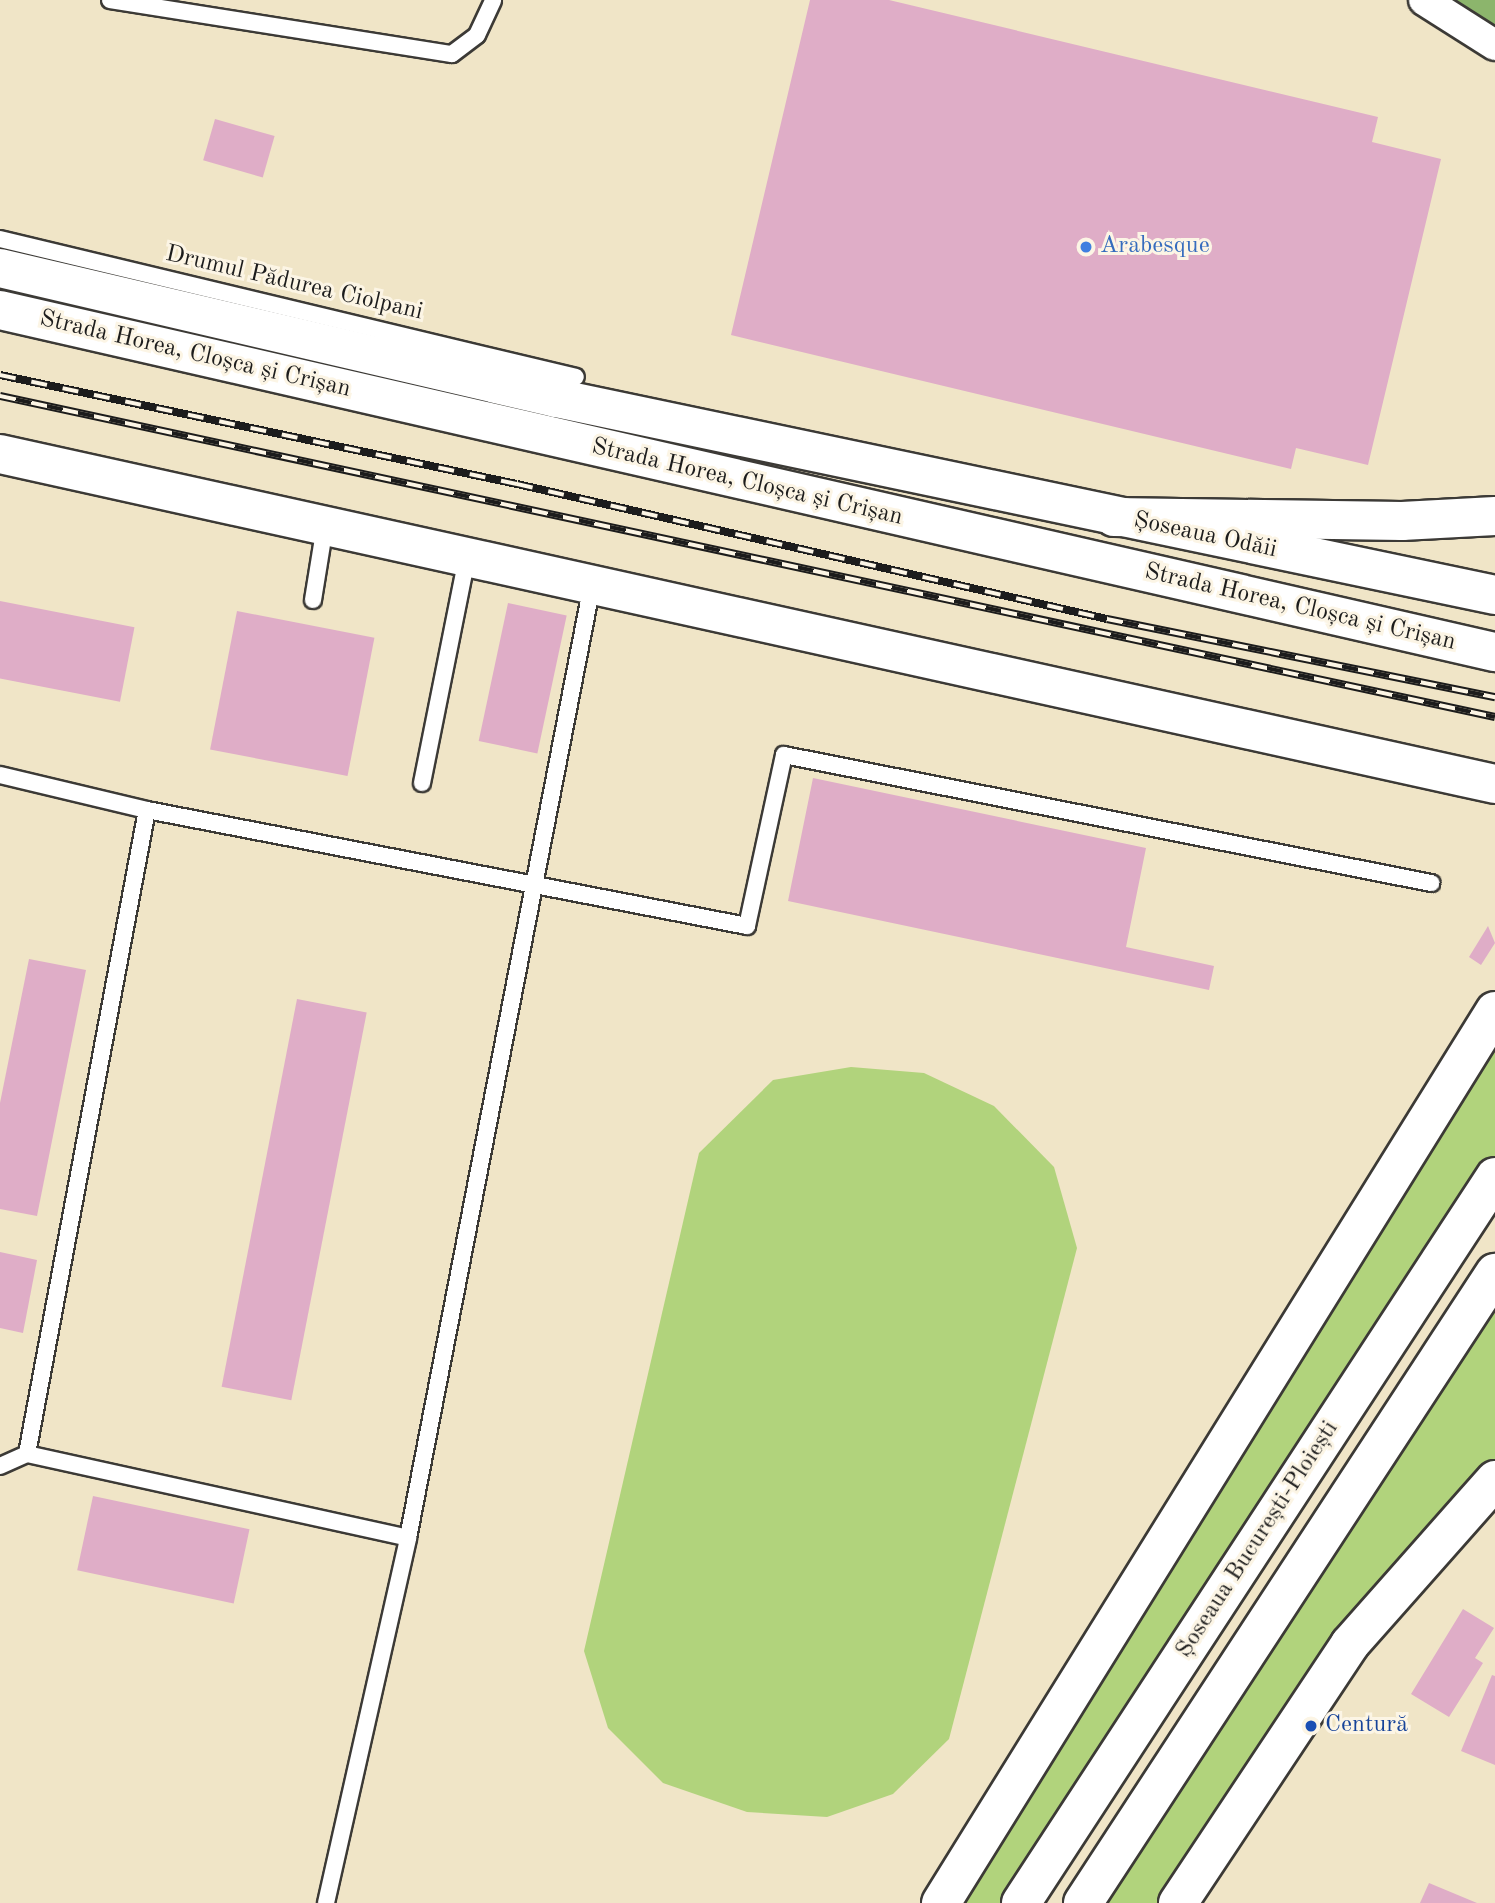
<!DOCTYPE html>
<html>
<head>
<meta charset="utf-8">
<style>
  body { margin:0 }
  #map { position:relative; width:1495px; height:1903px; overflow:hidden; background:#f0e5c7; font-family:"Old Standard TT",serif }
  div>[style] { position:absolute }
  .green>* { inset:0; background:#b1d37c }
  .forest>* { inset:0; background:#8cb56c }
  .building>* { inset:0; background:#dfadc7; transform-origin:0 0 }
  .roads { filter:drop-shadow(2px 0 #3c3a36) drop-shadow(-2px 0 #3c3a36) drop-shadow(0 2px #3c3a36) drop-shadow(0 -2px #3c3a36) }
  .lane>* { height:16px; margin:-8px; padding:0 8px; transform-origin:8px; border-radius:8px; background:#fff }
  .street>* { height:30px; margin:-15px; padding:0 15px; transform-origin:15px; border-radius:15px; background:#fff }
  .secondary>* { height:38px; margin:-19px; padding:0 19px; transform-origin:19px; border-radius:19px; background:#fff }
  .primary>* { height:38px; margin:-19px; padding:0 19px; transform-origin:19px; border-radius:19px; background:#fff }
  .highway>* { height:38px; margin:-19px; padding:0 19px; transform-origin:19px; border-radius:19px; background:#fff }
  .rail>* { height:8px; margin-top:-4px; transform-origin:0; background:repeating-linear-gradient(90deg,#fcf5e5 0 16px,#1c1c1c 0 32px); box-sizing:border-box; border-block:2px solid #1c1c1c }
  .dots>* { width:19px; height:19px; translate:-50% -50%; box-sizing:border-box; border:4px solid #fcf5e5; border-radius:50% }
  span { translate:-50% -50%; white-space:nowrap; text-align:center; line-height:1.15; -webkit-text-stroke:6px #fcf5e5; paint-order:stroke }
  .shop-label { font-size:24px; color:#366cbe }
  .left { translate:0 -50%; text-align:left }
  .street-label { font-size:24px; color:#1c1c1c }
  .transit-label { font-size:24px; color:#164399 }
</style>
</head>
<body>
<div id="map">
  <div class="green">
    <div style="clip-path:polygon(1495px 1012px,1495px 1170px,1018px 1903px,942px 1903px)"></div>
    <div style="clip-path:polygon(851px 1067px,924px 1073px,994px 1106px,1054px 1167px,1077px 1248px,949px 1739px,893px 1794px,827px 1817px,747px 1812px,663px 1783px,608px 1728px,584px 1651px,699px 1153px,773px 1080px)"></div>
    <div style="clip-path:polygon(1495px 1273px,1495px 1480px,1178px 1903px,1083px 1903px)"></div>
  </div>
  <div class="forest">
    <div style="clip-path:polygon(1424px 0,1495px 0,1495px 45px)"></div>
  </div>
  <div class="building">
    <div style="clip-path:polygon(810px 0,889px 0,1378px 117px,1372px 142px,1441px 159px,1368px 465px,1296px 448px,1291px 469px,731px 335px)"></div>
    <div style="left:215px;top:119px;width:62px;height:43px;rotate:16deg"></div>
    <div style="left:0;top:601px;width:137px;height:76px;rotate:11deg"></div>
    <div style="left:508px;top:603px;width:60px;height:141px;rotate:12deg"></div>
    <div style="left:237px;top:611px;width:140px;height:141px;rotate:11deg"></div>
    <div style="clip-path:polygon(813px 778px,1146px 848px,1126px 947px,1214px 966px,1209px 990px,788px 901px)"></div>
    <div style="clip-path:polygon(1488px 926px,1495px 943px,1481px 965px,1469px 957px)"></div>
    <div style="clip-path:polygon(29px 959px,86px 970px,37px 1216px,0 1209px,0 1103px)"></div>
    <div style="left:297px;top:999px;width:71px;height:395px;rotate:11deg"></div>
    <div style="clip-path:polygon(0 1252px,37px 1260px,23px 1333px,0 1328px)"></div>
    <div style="left:93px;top:1496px;width:160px;height:76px;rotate:12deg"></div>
    <div style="clip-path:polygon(1463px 1609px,1494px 1628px,1475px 1658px,1483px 1663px,1449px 1717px,1411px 1694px)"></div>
    <div style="clip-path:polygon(1492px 1675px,1495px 1676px,1495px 1765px,1461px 1751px)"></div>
    <div style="clip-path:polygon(1429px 1883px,1477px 1903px,1420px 1903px)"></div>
  </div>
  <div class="roads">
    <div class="lane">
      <div style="left:110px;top:0;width:346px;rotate:9deg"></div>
      <div style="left:452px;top:54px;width:31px;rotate:-37deg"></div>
      <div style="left:477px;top:35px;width:38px;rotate:-65deg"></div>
      <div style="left:0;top:239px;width:592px;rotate:13.47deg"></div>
      <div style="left:313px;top:600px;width:75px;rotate:-80.8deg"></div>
      <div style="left:0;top:775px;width:151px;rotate:13.4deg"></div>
      <div style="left:147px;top:810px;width:611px;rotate:10.94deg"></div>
      <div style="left:747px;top:926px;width:175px;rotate:-77.8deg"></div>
      <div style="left:784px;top:755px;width:660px;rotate:11.19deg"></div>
      <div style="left:422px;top:783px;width:229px;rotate:-78.7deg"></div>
      <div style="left:147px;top:810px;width:655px;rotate:100.56deg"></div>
      <div style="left:27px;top:1454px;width:390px;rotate:12.4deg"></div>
      <div style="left:0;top:1466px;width:30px;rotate:-24deg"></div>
      <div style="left:326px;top:1903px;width:374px;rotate:-77.3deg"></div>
      <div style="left:408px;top:1538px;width:971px;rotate:-79.07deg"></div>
    </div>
    <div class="street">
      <div style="left:1424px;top:0;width:84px;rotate:32.4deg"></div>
    </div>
    <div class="secondary">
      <div style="left:0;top:454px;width:1531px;rotate:12.45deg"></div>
      <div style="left:941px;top:1903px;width:1050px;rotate:-58.16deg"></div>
      <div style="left:1178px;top:1903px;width:311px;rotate:-56.4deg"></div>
      <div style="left:1350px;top:1644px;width:219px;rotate:-48.5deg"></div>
    </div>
    <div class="primary">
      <div style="left:0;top:268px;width:571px;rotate:13.16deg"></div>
      <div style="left:556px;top:398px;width:959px;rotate:11.85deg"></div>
      <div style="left:0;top:310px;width:1534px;rotate:12.89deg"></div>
    </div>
    <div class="highway">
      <div style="left:1114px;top:517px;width:288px;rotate:0.8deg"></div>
      <div style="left:1402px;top:521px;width:93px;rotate:-3.1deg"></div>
      <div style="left:1021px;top:1903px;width:867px;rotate:-56.86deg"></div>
      <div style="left:1083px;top:1903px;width:753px;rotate:-56.82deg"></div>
    </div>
  </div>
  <div class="rail">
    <div style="left:0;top:375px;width:528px;rotate:11.91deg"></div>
    <div style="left:517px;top:484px;width:605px;rotate:12.89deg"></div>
    <div style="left:1107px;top:619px;width:396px;rotate:11.4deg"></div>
    <div style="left:0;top:396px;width:1529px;rotate:12.12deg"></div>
  </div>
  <div class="dots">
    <div style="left:1086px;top:247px;background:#3f7fe0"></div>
    <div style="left:1311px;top:1726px;background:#1a4fb4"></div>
  </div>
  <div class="shop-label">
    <span class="left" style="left:1100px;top:247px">Arabesque</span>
  </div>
  <div class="street-label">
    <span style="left:294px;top:284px;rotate:13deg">Drumul Pădurea Ciolpani</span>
    <span style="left:195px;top:355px;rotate:13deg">Strada Horea, Cloșca și Crișan</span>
    <span style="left:747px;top:483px;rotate:13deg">Strada Horea, Cloșca și Crișan</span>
    <span style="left:1205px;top:536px;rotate:12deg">Șoseaua Odăii</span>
    <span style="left:1300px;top:608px;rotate:13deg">Strada Horea, Cloșca și Crișan</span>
    <span style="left:1258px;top:1540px;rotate:-57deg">Șoseaua București-Ploiești</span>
  </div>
  <div class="transit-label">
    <span class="left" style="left:1325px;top:1726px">Centură</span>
  </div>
</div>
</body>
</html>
